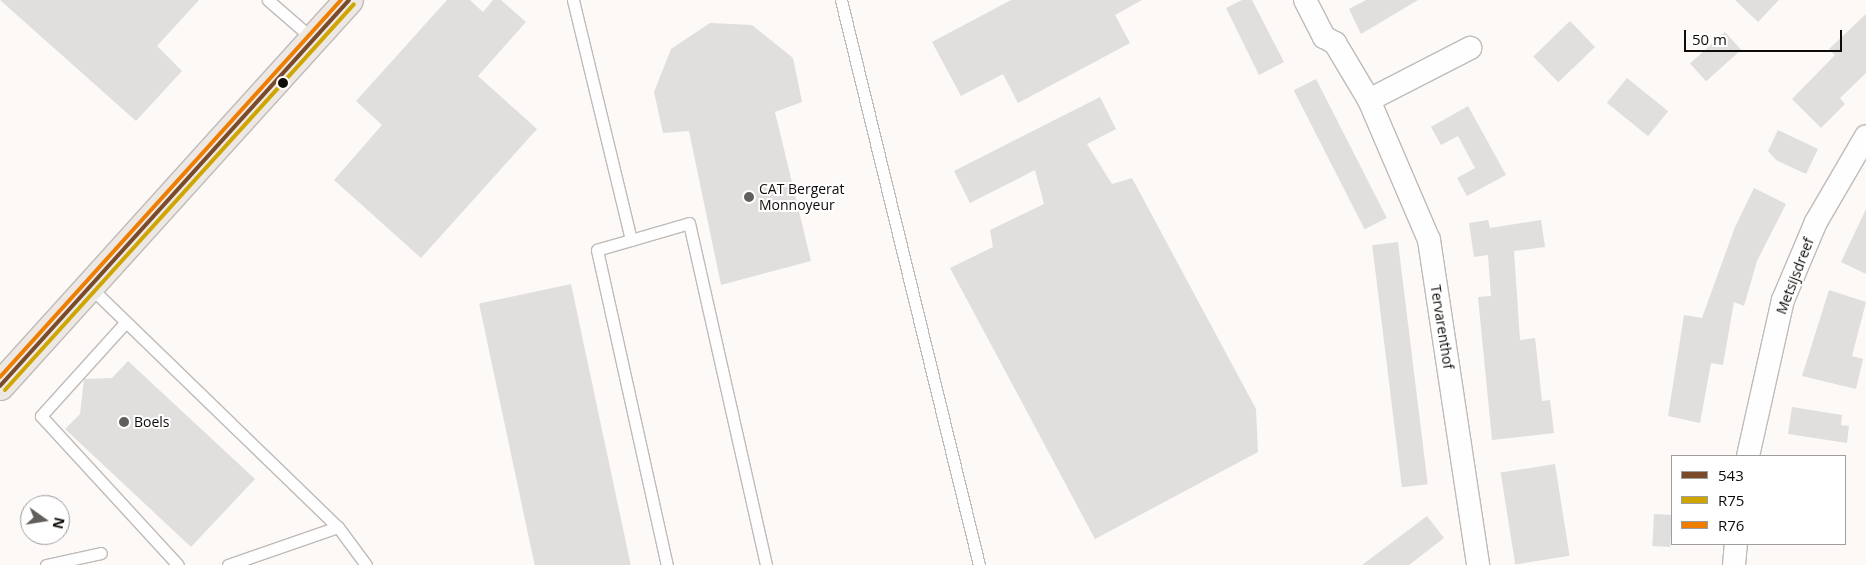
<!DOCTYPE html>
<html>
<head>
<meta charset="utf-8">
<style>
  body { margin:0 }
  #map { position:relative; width:1866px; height:565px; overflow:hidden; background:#fcf9f7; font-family:"Open Sans",sans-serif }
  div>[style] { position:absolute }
  .building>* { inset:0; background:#e1dede; transform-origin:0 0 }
  .roads { filter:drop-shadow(1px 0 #bfbbb9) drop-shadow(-1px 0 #bfbbb9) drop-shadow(0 1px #bfbbb9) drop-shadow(0 -1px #bfbbb9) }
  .service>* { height:11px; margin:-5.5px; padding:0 5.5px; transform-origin:5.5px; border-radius:5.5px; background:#fffefe }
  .minor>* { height:22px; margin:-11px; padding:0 11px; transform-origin:11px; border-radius:11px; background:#fffefe }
  .primary>* { height:28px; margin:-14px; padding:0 14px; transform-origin:14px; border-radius:14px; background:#ede8e3 }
  .bus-1>* { height:4px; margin:-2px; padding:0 2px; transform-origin:2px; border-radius:2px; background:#7a4b2a }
  .bus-2>* { height:4px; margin:-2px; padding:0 2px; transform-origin:2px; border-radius:2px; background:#cfa502 }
  .bus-3>* { height:4px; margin:-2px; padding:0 2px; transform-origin:2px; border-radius:2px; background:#ef7d00 }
  .dots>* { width:14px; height:14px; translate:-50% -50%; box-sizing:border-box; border:2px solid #fff; border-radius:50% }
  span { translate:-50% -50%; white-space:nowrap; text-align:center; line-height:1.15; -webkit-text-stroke:4px #fff; paint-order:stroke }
  .poi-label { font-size:14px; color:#0f0b09 }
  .left { translate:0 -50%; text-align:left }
  .street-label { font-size:14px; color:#0f0b09 }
  .legend { position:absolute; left:1671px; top:455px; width:175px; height:90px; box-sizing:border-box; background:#fff; border:1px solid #9f9d9d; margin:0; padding:6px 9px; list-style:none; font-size:15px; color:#0f0b09 }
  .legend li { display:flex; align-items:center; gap:10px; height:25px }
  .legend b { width:25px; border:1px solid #9f9d9d }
  .north { position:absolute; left:20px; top:495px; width:50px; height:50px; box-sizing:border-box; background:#fff; border:1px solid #9f9d9d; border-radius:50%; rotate:103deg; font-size:14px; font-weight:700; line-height:20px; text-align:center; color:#0f0b09 }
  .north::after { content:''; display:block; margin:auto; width:18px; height:22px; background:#625e5c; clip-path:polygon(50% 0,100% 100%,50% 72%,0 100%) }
  .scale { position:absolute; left:1684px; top:30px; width:158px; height:22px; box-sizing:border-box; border:2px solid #0f0b09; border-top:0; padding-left:6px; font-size:15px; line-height:18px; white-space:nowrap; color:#0f0b09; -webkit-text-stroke:4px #fff; paint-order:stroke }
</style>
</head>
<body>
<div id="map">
  <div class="building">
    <div style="clip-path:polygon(0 0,199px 0,157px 46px,182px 71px,136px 121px)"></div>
    <div style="clip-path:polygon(447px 0,470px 0,483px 12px,493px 0,501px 0,526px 22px,478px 76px,537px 129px,421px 258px,334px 180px,382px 125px,356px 101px)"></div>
    <div style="clip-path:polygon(1011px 0,1142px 0,1115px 15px,1130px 43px,1018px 103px,1003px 74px,961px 96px,932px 42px)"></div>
    <div style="clip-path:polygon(1242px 0,1252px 0,1284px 62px,1259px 75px,1226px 8px)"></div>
    <div style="clip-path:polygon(1366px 0,1418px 0,1361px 34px,1349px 9px)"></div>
    <div style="clip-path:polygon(1735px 0,1779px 0,1758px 22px)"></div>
    <div style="clip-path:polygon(1866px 14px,1866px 73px,1840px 98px,1845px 104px,1821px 128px,1792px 99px,1835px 55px,1829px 49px)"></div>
    <div style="left:1570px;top:21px;width:36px;height:51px;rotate:46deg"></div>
    <div style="clip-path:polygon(710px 23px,752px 25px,793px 58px,802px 102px,775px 112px,811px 261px,721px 285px,689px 131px,663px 133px,654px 92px,671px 49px)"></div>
    <div style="left:1725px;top:32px;width:24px;height:47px;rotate:48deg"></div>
    <div style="left:1627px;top:78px;width:53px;height:32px;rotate:39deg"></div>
    <div style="left:1316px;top:79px;width:156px;height:25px;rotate:63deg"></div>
    <div style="clip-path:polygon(1100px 97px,1116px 129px,1087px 144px,1112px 184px,1132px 178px,1256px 409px,1258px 452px,1095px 539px,950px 268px,993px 247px,990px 230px,1044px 204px,1035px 170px,970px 203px,954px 171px)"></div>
    <div style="clip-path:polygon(1468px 106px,1506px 175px,1467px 196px,1457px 178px,1475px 168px,1458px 136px,1441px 145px,1431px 127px)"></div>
    <div style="clip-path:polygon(1778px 130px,1818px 149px,1806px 174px,1776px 160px,1768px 151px)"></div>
    <div style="clip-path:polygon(1754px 188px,1786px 204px,1757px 261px,1744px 306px,1734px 302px,1723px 365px,1711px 363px,1700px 423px,1668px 416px,1684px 315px,1702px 318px,1735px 227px)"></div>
    <div style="clip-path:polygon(1866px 209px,1866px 274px,1841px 262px)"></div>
    <div style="clip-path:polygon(1488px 220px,1490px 228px,1541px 220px,1545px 247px,1514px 251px,1520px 340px,1535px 338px,1542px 401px,1550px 400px,1554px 433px,1492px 440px,1478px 297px,1491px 296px,1488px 255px,1474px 257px,1469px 223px)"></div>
    <div style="left:1398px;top:242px;width:244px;height:26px;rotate:83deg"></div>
    <div style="left:571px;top:284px;width:288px;height:94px;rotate:78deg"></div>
    <div style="clip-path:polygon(1829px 290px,1866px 302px,1852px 356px,1863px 359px,1856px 389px,1802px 376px)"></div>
    <div style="clip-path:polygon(128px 361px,255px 479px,191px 547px,65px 429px,80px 414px,84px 379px,112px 378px)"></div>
    <div style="clip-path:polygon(1792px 407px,1842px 415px,1841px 425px,1849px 426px,1847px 443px,1788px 434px)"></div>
    <div style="left:1555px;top:464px;width:93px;height:55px;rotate:81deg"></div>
    <div style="left:1654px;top:514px;width:18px;height:32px;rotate:3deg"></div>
    <div style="clip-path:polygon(1427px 516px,1444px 538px,1409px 565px,1362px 565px)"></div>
  </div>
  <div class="roads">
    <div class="service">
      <div style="left:268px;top:0;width:61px;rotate:41deg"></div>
      <div style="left:573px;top:0;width:247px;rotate:76.4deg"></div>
      <div style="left:631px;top:240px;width:35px;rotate:164deg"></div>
      <div style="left:597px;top:250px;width:323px;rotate:77.5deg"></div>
      <div style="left:841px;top:0;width:582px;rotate:76.27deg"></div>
      <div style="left:631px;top:240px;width:60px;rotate:-16.3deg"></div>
      <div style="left:689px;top:223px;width:351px;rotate:77.3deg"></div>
      <div style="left:90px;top:287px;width:345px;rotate:44.1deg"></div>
      <div style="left:338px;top:527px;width:47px;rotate:53.6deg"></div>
      <div style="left:124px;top:324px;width:124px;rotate:132.1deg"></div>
      <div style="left:41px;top:416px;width:202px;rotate:47.4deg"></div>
      <div style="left:46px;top:565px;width:56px;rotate:-12.3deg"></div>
      <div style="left:228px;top:565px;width:116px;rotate:-19.1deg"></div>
    </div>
    <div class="minor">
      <div style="left:1305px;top:0;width:42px;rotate:62.8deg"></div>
      <div style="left:1324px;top:37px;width:13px;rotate:29deg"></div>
      <div style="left:1335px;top:43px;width:66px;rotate:59.2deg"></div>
      <div style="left:1369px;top:100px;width:152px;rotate:66.8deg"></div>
      <div style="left:1429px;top:240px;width:329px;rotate:81.4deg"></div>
      <div style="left:1369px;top:100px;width:114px;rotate:-27.2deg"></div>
      <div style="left:1748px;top:456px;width:160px;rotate:-77.4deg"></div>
      <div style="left:1783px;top:300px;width:85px;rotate:-67.1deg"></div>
      <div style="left:1816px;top:222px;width:99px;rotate:-59.8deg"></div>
      <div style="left:1734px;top:565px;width:21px;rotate:-85deg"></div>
    </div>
    <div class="primary">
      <div style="left:0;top:386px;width:520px;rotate:-47.88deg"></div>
    </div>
  </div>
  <div class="bus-1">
    <div style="left:0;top:386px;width:520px;rotate:-47.88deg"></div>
  </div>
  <div class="bus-2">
    <div style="left:5px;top:390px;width:520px;rotate:-47.88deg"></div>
  </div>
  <div class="bus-3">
    <div style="left:0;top:377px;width:508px;rotate:-47.87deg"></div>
  </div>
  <div class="dots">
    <div style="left:283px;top:83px;background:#0f0b09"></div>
    <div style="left:749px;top:197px;background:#625e5c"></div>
    <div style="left:124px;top:422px;background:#625e5c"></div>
  </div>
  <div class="poi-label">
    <span class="left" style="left:759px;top:197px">CAT Bergerat<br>Monnoyeur</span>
    <span class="left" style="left:134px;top:422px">Boels</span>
  </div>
  <div class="street-label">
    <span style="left:1795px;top:276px;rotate:-69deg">Metsijsdreef</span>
    <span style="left:1442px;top:327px;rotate:81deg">Tervarenthof</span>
  </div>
  <ul class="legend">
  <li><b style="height:6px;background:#7a4b2a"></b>543</li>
  <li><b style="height:6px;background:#cfa502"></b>R75</li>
  <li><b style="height:6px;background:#ef7d00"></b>R76</li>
  </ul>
  <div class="north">N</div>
  <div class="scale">50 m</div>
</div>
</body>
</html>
